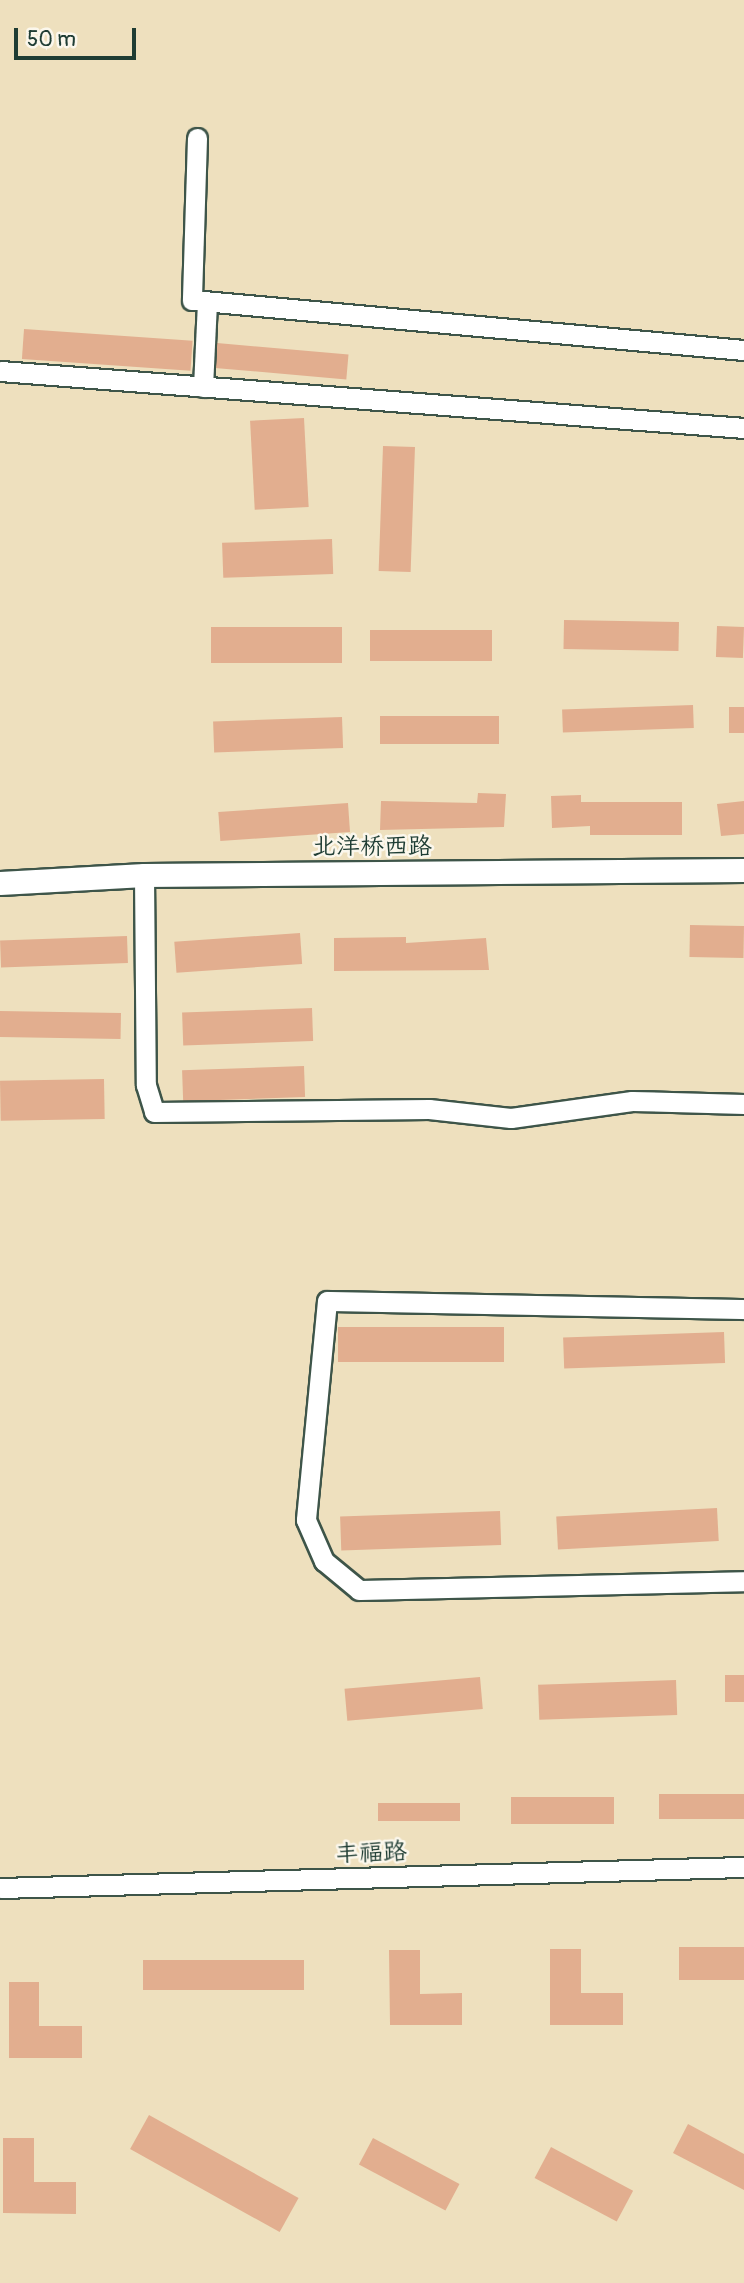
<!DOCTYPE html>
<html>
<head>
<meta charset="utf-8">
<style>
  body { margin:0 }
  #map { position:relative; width:744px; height:2283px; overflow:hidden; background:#eee0be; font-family:Pangolin,"LXGW WenKai TC",sans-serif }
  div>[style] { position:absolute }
  .building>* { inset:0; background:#e2ae8f; transform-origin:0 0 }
  .roads { filter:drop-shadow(2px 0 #3e5549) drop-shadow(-2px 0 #3e5549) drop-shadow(0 2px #3e5549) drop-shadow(0 -2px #3e5549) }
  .minor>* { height:19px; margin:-9.5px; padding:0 9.5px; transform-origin:9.5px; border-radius:9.5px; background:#fff }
  .major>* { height:23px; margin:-11.5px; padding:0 11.5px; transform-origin:11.5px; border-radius:11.5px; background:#fff }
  span { translate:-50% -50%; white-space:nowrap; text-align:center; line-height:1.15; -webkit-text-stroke:5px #fbf7ec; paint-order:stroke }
  .street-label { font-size:24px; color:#1f3d34 }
  .scale { position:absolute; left:14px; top:28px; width:122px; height:32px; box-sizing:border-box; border:4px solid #1f3d34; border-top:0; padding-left:9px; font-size:21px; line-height:24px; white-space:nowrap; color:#1f3d34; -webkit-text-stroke:5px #fbf7ec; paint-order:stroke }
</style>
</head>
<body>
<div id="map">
  <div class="building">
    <div style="left:24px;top:329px;width:169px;height:30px;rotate:4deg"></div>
    <div style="left:217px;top:343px;width:132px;height:25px;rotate:5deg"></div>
    <div style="left:304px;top:418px;width:89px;height:54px;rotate:87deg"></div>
    <div style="left:383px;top:446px;width:32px;height:125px;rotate:2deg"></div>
    <div style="left:332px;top:539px;width:35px;height:110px;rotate:88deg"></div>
    <div style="left:564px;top:620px;width:115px;height:29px;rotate:1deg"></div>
    <div style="left:717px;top:626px;width:27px;height:31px;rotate:2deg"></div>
    <div style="left:342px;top:627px;width:36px;height:131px;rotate:90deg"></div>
    <div style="left:370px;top:630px;width:122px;height:31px"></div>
    <div style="left:693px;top:705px;width:23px;height:131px;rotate:88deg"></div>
    <div style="left:729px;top:707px;width:15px;height:26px"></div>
    <div style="left:499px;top:716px;width:28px;height:119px;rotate:90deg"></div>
    <div style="left:342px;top:717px;width:31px;height:129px;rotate:88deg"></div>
    <div style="clip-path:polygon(478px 793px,506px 794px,504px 827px,380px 830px,381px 801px,477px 803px)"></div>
    <div style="clip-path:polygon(581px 795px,581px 802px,682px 802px,682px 835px,590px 835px,590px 826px,552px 828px,551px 796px)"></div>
    <div style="clip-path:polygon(744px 801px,744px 834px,721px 836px,717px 804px)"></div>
    <div style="left:348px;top:803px;width:29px;height:130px;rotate:86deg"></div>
    <div style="left:690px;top:925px;width:54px;height:32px;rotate:1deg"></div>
    <div style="left:300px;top:933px;width:31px;height:126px;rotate:86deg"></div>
    <div style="left:127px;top:936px;width:27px;height:127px;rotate:88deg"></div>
    <div style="clip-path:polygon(406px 937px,406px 943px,486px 938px,489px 970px,334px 971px,334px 938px)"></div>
    <div style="left:312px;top:1008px;width:33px;height:130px;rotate:88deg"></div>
    <div style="left:0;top:1011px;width:121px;height:26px;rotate:1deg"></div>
    <div style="left:304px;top:1066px;width:31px;height:122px;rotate:88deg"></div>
    <div style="left:104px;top:1079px;width:40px;height:104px;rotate:89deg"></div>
    <div style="left:338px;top:1327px;width:166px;height:35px"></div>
    <div style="left:724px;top:1332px;width:31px;height:161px;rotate:88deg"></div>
    <div style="left:717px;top:1508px;width:33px;height:161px;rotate:87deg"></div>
    <div style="left:500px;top:1511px;width:34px;height:160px;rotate:88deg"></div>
    <div style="left:725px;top:1675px;width:19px;height:27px"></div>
    <div style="left:480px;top:1677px;width:32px;height:136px;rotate:85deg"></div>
    <div style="left:676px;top:1680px;width:35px;height:138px;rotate:88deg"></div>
    <div style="left:744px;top:1794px;width:25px;height:85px;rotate:90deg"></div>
    <div style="left:511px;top:1797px;width:103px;height:27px"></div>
    <div style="left:460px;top:1803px;width:18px;height:82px;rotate:90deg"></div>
    <div style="left:744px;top:1947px;width:33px;height:65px;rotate:90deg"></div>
    <div style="clip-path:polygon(550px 1949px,581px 1949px,581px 1993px,623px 1993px,623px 2025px,550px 2025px)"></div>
    <div style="clip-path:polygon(389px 1950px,420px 1950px,420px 1994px,462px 1993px,462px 2025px,390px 2025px)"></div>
    <div style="left:304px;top:1960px;width:30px;height:161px;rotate:90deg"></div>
    <div style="clip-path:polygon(9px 1982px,39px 1982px,39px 2026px,82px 2026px,82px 2058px,9px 2058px)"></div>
    <div style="left:149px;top:2115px;width:171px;height:39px;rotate:29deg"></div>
    <div style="clip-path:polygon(688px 2124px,744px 2154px,744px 2190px,673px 2153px)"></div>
    <div style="clip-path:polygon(3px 2138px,34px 2138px,34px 2182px,76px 2182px,76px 2214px,3px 2213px)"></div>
    <div style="left:373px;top:2138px;width:98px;height:30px;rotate:28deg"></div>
    <div style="left:551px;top:2147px;width:93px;height:35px;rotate:28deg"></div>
  </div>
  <div class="roads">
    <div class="minor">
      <div style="left:197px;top:138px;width:162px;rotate:91.8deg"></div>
      <div style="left:192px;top:300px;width:554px;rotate:5.18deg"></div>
      <div style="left:0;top:371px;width:746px;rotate:4.38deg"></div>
      <div style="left:203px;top:387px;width:85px;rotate:-87.3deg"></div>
      <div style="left:144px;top:875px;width:210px;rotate:89.5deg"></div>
      <div style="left:146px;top:1085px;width:28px;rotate:73deg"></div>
      <div style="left:154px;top:1112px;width:275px;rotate:-0.6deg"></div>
      <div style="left:429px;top:1109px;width:82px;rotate:6.3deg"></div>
      <div style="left:511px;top:1118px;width:122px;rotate:-8deg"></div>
      <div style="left:632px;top:1101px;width:112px;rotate:1.5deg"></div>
      <div style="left:744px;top:1309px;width:417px;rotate:-178.9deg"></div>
      <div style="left:327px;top:1301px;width:220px;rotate:95.5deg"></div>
      <div style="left:306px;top:1520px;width:45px;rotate:66.3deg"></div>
      <div style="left:324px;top:1561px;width:45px;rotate:39.6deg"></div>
      <div style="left:359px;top:1590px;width:385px;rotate:-1.3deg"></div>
      <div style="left:0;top:1888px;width:744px;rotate:-1.62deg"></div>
    </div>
    <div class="major">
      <div style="left:0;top:883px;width:144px;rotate:-3.2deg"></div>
      <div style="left:144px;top:875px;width:600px;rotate:-0.48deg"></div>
    </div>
  </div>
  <div class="street-label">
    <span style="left:372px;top:847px">北洋桥西路</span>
    <span style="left:371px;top:1853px;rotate:-2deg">丰福路</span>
  </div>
  <div class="scale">50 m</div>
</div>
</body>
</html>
